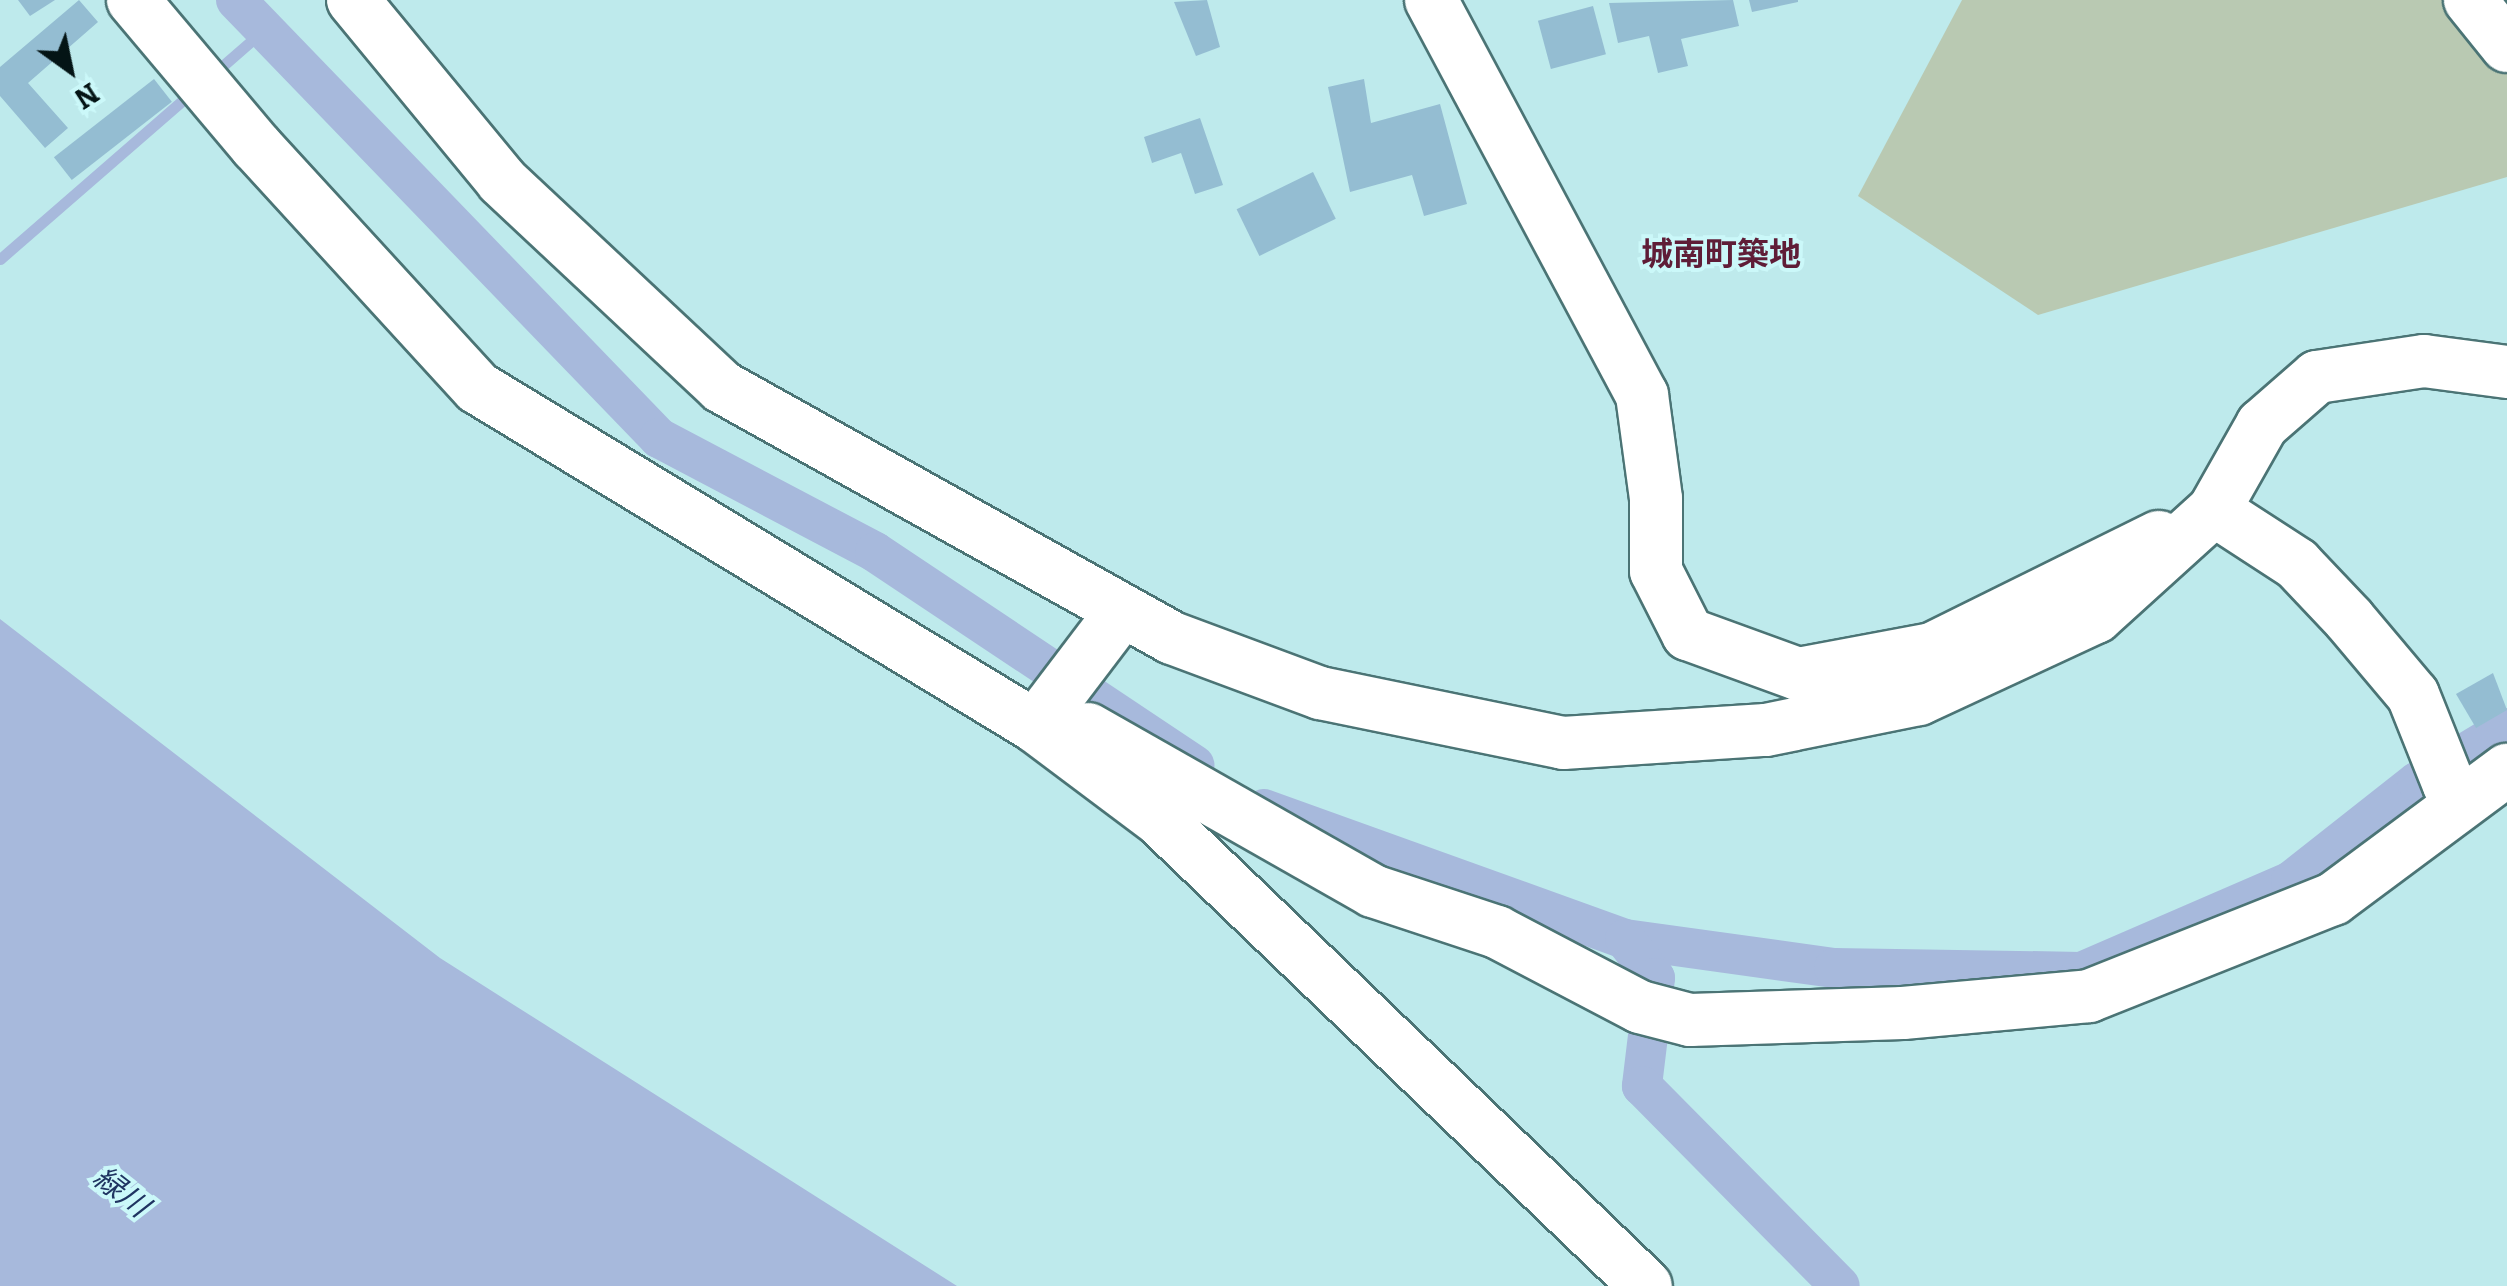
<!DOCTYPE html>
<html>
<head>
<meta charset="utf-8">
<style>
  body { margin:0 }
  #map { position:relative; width:2507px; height:1286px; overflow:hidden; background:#beeaec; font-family:Bitter,"Noto Sans JP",serif }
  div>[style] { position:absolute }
  .green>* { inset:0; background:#b9c9b2 }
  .water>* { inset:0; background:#a7b9dc }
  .stream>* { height:11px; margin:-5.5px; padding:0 5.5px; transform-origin:5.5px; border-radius:5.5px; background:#a7b9dc }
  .canal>* { height:40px; margin:-20px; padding:0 20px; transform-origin:20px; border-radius:20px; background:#a7b9dc }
  .building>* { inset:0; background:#94bdd2; transform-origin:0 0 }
  .roads { filter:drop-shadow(2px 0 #4b7475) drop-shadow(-2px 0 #4b7475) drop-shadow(0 2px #4b7475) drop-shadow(0 -2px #4b7475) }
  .minor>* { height:52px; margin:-26px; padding:0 26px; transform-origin:26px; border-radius:26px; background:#fff }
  span { translate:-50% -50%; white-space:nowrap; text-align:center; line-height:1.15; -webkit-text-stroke:8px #cbf8f9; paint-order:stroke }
  .water-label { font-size:30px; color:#1f3461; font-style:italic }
  .quarter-label { font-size:32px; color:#5f1d37; font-weight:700 }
  .north { position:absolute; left:20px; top:20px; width:100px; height:100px; -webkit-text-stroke:8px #cbf8f9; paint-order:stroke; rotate:147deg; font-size:28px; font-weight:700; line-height:40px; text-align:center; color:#041415 }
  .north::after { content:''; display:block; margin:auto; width:35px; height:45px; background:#041415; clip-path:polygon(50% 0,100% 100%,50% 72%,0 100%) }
</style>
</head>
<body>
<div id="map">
  <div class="green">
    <div style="clip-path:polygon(1962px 0,2507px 0,2507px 177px,2038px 315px,1858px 196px)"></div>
  </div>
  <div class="water">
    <div style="clip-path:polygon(0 619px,440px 958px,957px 1286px,0 1286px)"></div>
  </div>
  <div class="stream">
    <div style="left:211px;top:76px;width:72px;rotate:-41deg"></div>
    <div style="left:0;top:259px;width:256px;rotate:-41deg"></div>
  </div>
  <div class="canal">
    <div style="left:236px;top:0;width:609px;rotate:46deg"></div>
    <div style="left:659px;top:438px;width:244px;rotate:27.8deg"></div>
    <div style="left:875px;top:552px;width:384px;rotate:33.7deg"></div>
    <div style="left:1264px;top:809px;width:384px;rotate:19.8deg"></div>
    <div style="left:1625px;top:939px;width:211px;rotate:7.9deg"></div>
    <div style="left:1834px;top:968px;width:247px;rotate:0.9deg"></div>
    <div style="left:2081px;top:972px;width:229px;rotate:-23.4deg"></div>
    <div style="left:2291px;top:881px;width:160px;rotate:-38.2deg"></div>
    <div style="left:2417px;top:782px;width:105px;rotate:-31deg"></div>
    <div style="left:1625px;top:939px;width:49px;rotate:52.4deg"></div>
    <div style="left:1655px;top:978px;width:109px;rotate:96.9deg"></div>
    <div style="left:1642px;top:1086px;width:281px;rotate:45.3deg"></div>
  </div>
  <div class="building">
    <div style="clip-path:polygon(18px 0,55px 0,30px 16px)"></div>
    <div style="clip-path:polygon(79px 0,98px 22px,28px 83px,68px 128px,45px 148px,0 96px,0 67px)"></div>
    <div style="clip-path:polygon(1207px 0,1220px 47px,1196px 56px,1174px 2px)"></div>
    <div style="clip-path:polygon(1733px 0,1739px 26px,1681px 39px,1688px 66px,1658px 73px,1649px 36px,1618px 43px,1609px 3px)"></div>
    <div style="clip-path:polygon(1749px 0,1798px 0,1798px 2px,1752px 12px)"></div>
    <div style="left:1593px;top:6px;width:50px;height:57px;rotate:75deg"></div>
    <div style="left:154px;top:79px;width:29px;height:127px;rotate:52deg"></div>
    <div style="clip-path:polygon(1364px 79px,1371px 123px,1440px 104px,1467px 204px,1424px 216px,1412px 175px,1350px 192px,1328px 87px)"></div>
    <div style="clip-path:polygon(1200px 118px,1223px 185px,1195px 194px,1181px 153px,1152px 163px,1144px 137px)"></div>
    <div style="left:1313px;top:172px;width:52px;height:85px;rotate:64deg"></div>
    <div style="clip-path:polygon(2493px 673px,2507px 710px,2476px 728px,2456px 694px)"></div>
  </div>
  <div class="roads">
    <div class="minor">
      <div style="left:133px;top:0;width:191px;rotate:49.9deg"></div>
      <div style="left:256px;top:146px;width:328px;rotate:47.5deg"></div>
      <div style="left:478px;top:388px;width:652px;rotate:31.25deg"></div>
      <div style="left:1035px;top:726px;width:156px;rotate:36.9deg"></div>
      <div style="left:1160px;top:820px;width:673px;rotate:43.8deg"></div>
      <div style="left:353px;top:0;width:234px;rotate:50.5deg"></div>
      <div style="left:502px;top:181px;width:301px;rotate:43.1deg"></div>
      <div style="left:722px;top:387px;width:515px;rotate:29.15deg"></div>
      <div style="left:1172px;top:638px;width:158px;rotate:20.4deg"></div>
      <div style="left:1320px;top:693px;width:248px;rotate:11.6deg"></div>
      <div style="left:1563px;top:743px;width:203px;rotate:-3.7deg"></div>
      <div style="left:1766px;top:730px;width:156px;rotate:-11.5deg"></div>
      <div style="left:1919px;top:699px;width:195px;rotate:-24.9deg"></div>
      <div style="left:2096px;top:617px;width:159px;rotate:-42.2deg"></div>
      <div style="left:2214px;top:510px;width:98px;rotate:-60.5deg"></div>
      <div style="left:2262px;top:425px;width:73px;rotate:-41.1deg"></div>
      <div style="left:2317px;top:377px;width:108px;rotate:-8.5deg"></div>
      <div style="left:2424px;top:361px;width:84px;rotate:7.5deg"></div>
      <div style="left:1431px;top:0;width:448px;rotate:61.9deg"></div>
      <div style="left:1642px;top:395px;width:105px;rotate:82.3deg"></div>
      <div style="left:1656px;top:499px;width:72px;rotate:90deg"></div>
      <div style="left:1656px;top:571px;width:71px;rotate:63.1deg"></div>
      <div style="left:1688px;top:634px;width:117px;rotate:20deg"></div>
      <div style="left:1798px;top:674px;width:136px;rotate:-10.6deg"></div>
      <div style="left:1932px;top:649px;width:253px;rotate:-26.3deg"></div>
      <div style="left:2470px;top:0;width:59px;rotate:51.2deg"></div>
      <div style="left:2214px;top:510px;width:99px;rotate:33deg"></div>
      <div style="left:2297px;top:564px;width:76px;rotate:46.6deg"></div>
      <div style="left:2349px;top:619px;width:99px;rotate:49.9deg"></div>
      <div style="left:2413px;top:695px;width:97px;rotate:68.2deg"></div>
      <div style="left:2449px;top:785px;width:19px;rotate:28deg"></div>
      <div style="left:1035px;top:726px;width:141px;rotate:-52.8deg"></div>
      <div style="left:1088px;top:729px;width:328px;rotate:29.6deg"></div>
      <div style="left:1373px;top:891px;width:131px;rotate:18.3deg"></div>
      <div style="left:1497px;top:932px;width:161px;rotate:27.7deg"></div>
      <div style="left:1640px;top:1007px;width:52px;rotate:14.6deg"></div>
      <div style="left:1690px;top:1020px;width:213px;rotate:-1.9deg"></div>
      <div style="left:1903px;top:1013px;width:187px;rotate:-5.2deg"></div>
      <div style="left:2089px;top:996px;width:263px;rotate:-21.7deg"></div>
      <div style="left:2333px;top:899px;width:217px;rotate:-36.6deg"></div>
    </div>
  </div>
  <div class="water-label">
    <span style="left:121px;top:1192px;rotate:38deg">緑川</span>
  </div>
  <div class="quarter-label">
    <span style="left:1721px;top:254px">城南町築地</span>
  </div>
  <div class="north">N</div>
</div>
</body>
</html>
